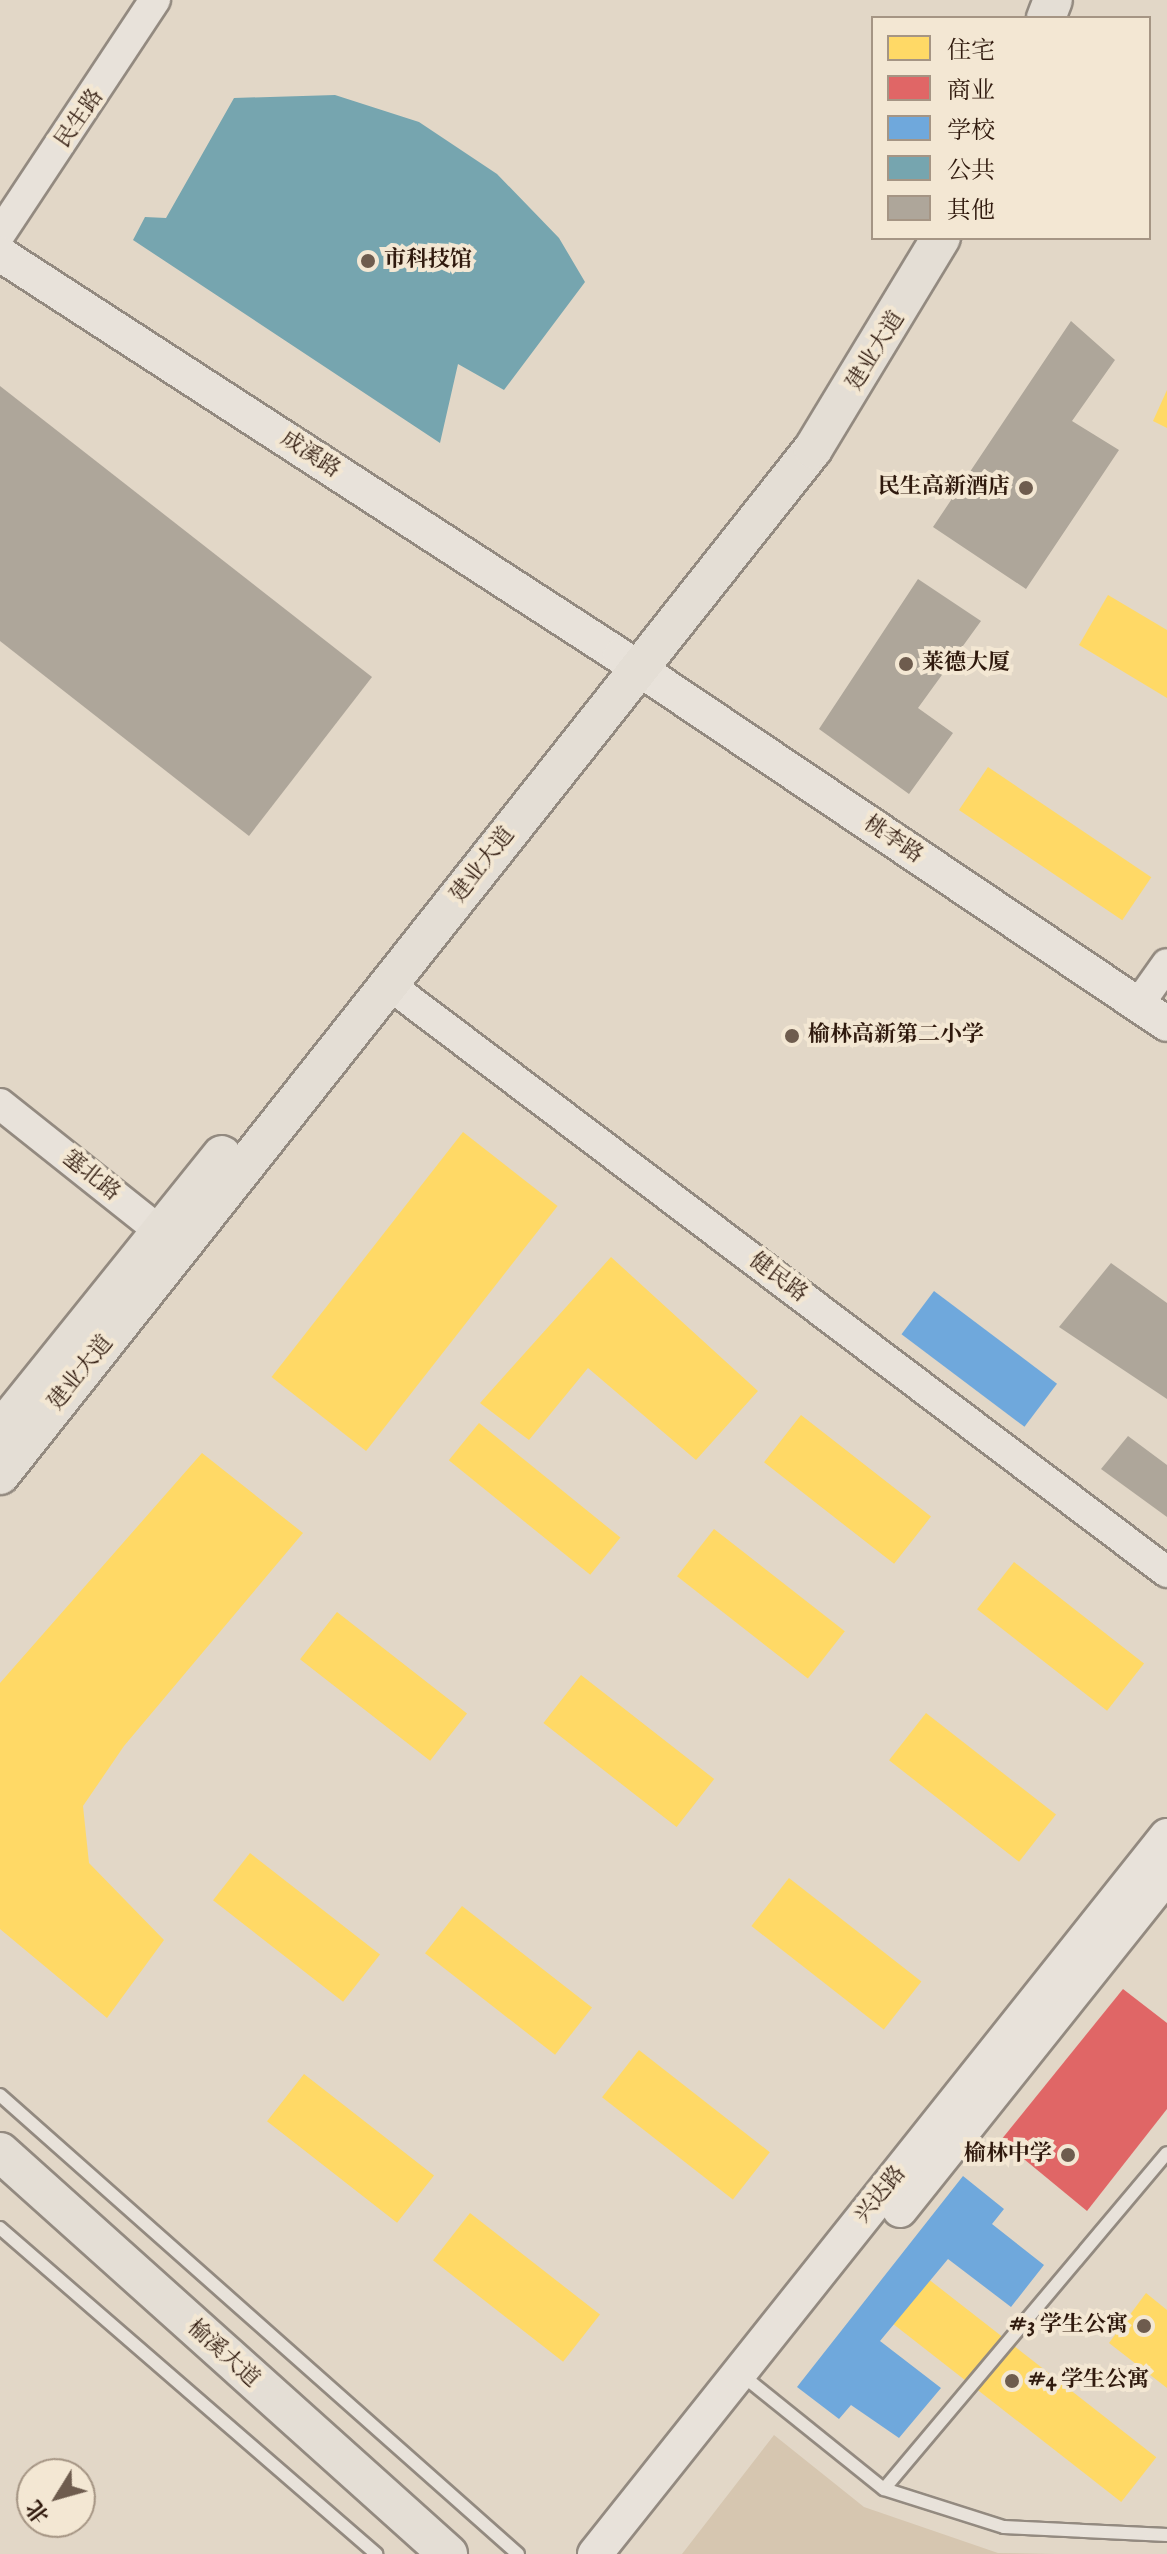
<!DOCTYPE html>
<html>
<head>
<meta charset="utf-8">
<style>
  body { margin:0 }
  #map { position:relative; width:1167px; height:2554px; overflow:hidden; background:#e2d7c7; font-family:"IM FELL English","Noto Serif SC",serif }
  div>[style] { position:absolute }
  .green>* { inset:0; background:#d6c6b0 }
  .homes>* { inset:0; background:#ffd966; transform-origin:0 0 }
  .shops>* { inset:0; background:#e06666 }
  .schools>* { inset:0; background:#6fa8dc; transform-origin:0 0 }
  .public>* { inset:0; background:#76a5af }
  .building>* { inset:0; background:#aea69a }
  .roads { filter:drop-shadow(2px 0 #938a80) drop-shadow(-2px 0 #938a80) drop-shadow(0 2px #938a80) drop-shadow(0 -2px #938a80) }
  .service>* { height:12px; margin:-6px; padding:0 6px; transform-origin:6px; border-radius:6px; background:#e8e2da }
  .tertiary>* { height:30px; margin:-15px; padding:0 15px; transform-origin:15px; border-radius:15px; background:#e8e2da }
  .secondary>* { height:34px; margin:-17px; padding:0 17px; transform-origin:17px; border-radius:17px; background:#e8e2da }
  .primary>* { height:38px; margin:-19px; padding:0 19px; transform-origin:19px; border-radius:19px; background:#e4ded5 }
  .dots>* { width:22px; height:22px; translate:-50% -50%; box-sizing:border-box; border:4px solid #f3e7d3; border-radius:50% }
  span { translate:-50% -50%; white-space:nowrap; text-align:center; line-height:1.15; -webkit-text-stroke:8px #f3e7d3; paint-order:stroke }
  .street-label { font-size:22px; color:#2f190d }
  .poi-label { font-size:22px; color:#2f190d; font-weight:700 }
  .left { translate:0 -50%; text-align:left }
  .right { translate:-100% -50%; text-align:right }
  .legend { position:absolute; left:871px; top:16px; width:280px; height:224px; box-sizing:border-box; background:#f3e7d3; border:2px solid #a59584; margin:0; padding:10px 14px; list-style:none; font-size:24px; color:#2f190d }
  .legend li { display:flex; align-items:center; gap:16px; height:40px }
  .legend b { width:40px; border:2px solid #a59584 }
  .north { position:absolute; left:16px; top:2458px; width:80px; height:80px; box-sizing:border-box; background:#f3e7d3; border:2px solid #a59584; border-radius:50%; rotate:233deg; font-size:22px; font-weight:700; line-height:32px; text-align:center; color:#2f190d }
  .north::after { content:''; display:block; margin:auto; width:28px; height:36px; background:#6e5c4e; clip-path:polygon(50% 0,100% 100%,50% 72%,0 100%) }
</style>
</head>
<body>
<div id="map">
  <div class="green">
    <div style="clip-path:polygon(774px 2435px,864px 2507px,998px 2553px,1055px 2554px,682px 2554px)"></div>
  </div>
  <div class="homes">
    <div style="clip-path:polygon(1167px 390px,1167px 428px,1153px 421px)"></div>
    <div style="clip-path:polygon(1108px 595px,1167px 630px,1167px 698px,1079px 645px)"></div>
    <div style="left:988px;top:767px;width:197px;height:52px;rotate:34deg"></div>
    <div style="left:463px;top:1132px;width:120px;height:311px;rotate:38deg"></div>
    <div style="clip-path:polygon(611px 1257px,758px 1391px,696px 1460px,588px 1368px,529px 1440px,480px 1403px)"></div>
    <div style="left:801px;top:1415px;width:165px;height:60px;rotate:38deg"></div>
    <div style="left:479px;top:1423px;width:182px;height:48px;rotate:39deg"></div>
    <div style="clip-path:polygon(202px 1453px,303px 1533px,124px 1746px,83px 1806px,89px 1863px,164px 1940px,107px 2018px,0 1929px,0 1683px)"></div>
    <div style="left:714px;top:1529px;width:166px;height:60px;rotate:38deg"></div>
    <div style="left:1014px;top:1562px;width:165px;height:60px;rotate:38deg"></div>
    <div style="left:337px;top:1612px;width:165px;height:60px;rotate:38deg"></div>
    <div style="left:581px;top:1675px;width:169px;height:61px;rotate:38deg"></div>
    <div style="left:926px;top:1713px;width:165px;height:60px;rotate:38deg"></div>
    <div style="left:250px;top:1853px;width:165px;height:60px;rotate:38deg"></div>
    <div style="left:789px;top:1878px;width:168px;height:61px;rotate:38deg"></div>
    <div style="left:462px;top:1906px;width:165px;height:60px;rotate:38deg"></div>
    <div style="left:639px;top:2050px;width:166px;height:60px;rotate:38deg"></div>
    <div style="left:304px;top:2074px;width:165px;height:60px;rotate:38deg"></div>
    <div style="left:470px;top:2213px;width:165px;height:60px;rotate:38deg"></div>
    <div style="left:927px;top:2278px;width:291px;height:57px;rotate:38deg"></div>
    <div style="clip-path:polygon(1146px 2293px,1167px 2310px,1167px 2388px,1109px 2343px)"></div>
  </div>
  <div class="shops">
    <div style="clip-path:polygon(1123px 1989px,1167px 2023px,1167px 2109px,1087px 2211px,1001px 2140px)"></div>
  </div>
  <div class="schools">
    <div style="left:934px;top:1291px;width:154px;height:54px;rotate:37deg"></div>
    <div style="clip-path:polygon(963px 2176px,1004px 2209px,992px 2224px,1044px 2265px,1011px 2307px,948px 2259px,880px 2341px,941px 2388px,899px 2438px,851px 2405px,839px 2419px,797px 2387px)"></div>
  </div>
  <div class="public">
    <div style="clip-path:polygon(335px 95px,419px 122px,497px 174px,559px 238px,585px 282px,504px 390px,458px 364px,440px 443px,133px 240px,145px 217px,166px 218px,234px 98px)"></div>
  </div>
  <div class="building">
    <div style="clip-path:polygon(1071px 321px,1115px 360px,1072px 421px,1119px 450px,1026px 589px,933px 527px)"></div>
    <div style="clip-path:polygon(0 386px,372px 677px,249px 836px,0 641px)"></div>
    <div style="clip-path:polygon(918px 579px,981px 621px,918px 708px,953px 733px,909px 794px,819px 729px)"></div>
    <div style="clip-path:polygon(1111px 1263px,1167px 1303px,1167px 1399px,1059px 1327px)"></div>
    <div style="clip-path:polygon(1128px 1436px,1167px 1465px,1167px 1517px,1101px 1469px)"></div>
  </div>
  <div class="roads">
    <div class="service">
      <div style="left:0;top:2095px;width:692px;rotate:41.54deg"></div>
      <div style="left:0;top:2228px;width:498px;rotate:40.9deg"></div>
      <div style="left:742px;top:2375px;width:182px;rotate:38.8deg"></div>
      <div style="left:884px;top:2489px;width:126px;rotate:17.6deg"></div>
      <div style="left:1004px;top:2527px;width:163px;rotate:2.8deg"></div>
      <div style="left:884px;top:2489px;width:439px;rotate:-49.9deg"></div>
    </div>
    <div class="tertiary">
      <div style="left:0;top:234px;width:281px;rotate:-56.5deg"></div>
      <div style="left:388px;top:984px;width:976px;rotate:37.05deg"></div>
      <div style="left:1138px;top:1005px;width:50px;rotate:-54.7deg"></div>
      <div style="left:0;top:1104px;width:226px;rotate:38.5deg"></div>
    </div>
    <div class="secondary">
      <div style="left:0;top:254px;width:739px;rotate:32.96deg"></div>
      <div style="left:620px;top:656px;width:659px;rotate:33.93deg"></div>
      <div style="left:900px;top:2210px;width:428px;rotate:-51.4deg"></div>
      <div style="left:595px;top:2554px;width:918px;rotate:-51.46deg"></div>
    </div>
    <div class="primary">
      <div style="left:1046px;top:18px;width:19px;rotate:-69deg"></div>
      <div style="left:0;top:1431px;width:354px;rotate:-51.2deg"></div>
      <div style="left:0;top:1475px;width:1309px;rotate:-51.61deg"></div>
      <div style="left:813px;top:449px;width:247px;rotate:-58.8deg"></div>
      <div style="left:0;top:2152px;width:602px;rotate:41.9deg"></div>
    </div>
  </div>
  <div class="dots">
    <div style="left:368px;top:261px;background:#6e5c4e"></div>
    <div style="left:1026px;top:488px;background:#6e5c4e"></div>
    <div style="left:906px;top:664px;background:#6e5c4e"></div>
    <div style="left:792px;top:1036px;background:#6e5c4e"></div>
    <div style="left:1068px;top:2155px;background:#6e5c4e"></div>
    <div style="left:1144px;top:2326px;background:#6e5c4e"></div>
    <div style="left:1012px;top:2381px;background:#6e5c4e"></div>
  </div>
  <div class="street-label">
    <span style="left:80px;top:119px;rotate:-55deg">民生路</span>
    <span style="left:876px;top:351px;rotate:-58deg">建业大道</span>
    <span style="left:310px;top:455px;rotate:33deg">成溪路</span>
    <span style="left:893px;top:840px;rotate:34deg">桃李路</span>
    <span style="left:483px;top:865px;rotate:-52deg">建业大道</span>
    <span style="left:91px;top:1176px;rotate:39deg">塞北路</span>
    <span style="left:778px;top:1278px;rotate:37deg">健民路</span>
    <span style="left:81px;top:1373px;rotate:-51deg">建业大道</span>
    <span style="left:881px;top:2195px;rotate:-51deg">兴达路</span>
    <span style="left:223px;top:2354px;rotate:42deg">榆溪大道</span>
  </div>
  <div class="poi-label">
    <span class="left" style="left:384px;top:261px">市科技馆</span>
    <span class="right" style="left:1010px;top:488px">民生高新酒店</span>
    <span class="left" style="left:922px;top:664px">莱德大厦</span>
    <span class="left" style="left:808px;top:1036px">榆林高新第二小学</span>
    <span class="right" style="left:1052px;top:2155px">榆林中学</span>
    <span class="right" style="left:1128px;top:2326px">#3 学生公寓</span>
    <span class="left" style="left:1028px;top:2381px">#4 学生公寓</span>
  </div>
  <ul class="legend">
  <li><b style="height:22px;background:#ffd966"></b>住宅</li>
  <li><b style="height:22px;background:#e06666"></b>商业</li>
  <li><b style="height:22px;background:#6fa8dc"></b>学校</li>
  <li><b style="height:22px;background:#76a5af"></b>公共</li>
  <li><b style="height:22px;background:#aea69a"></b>其他</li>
  </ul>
  <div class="north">北</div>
</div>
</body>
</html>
